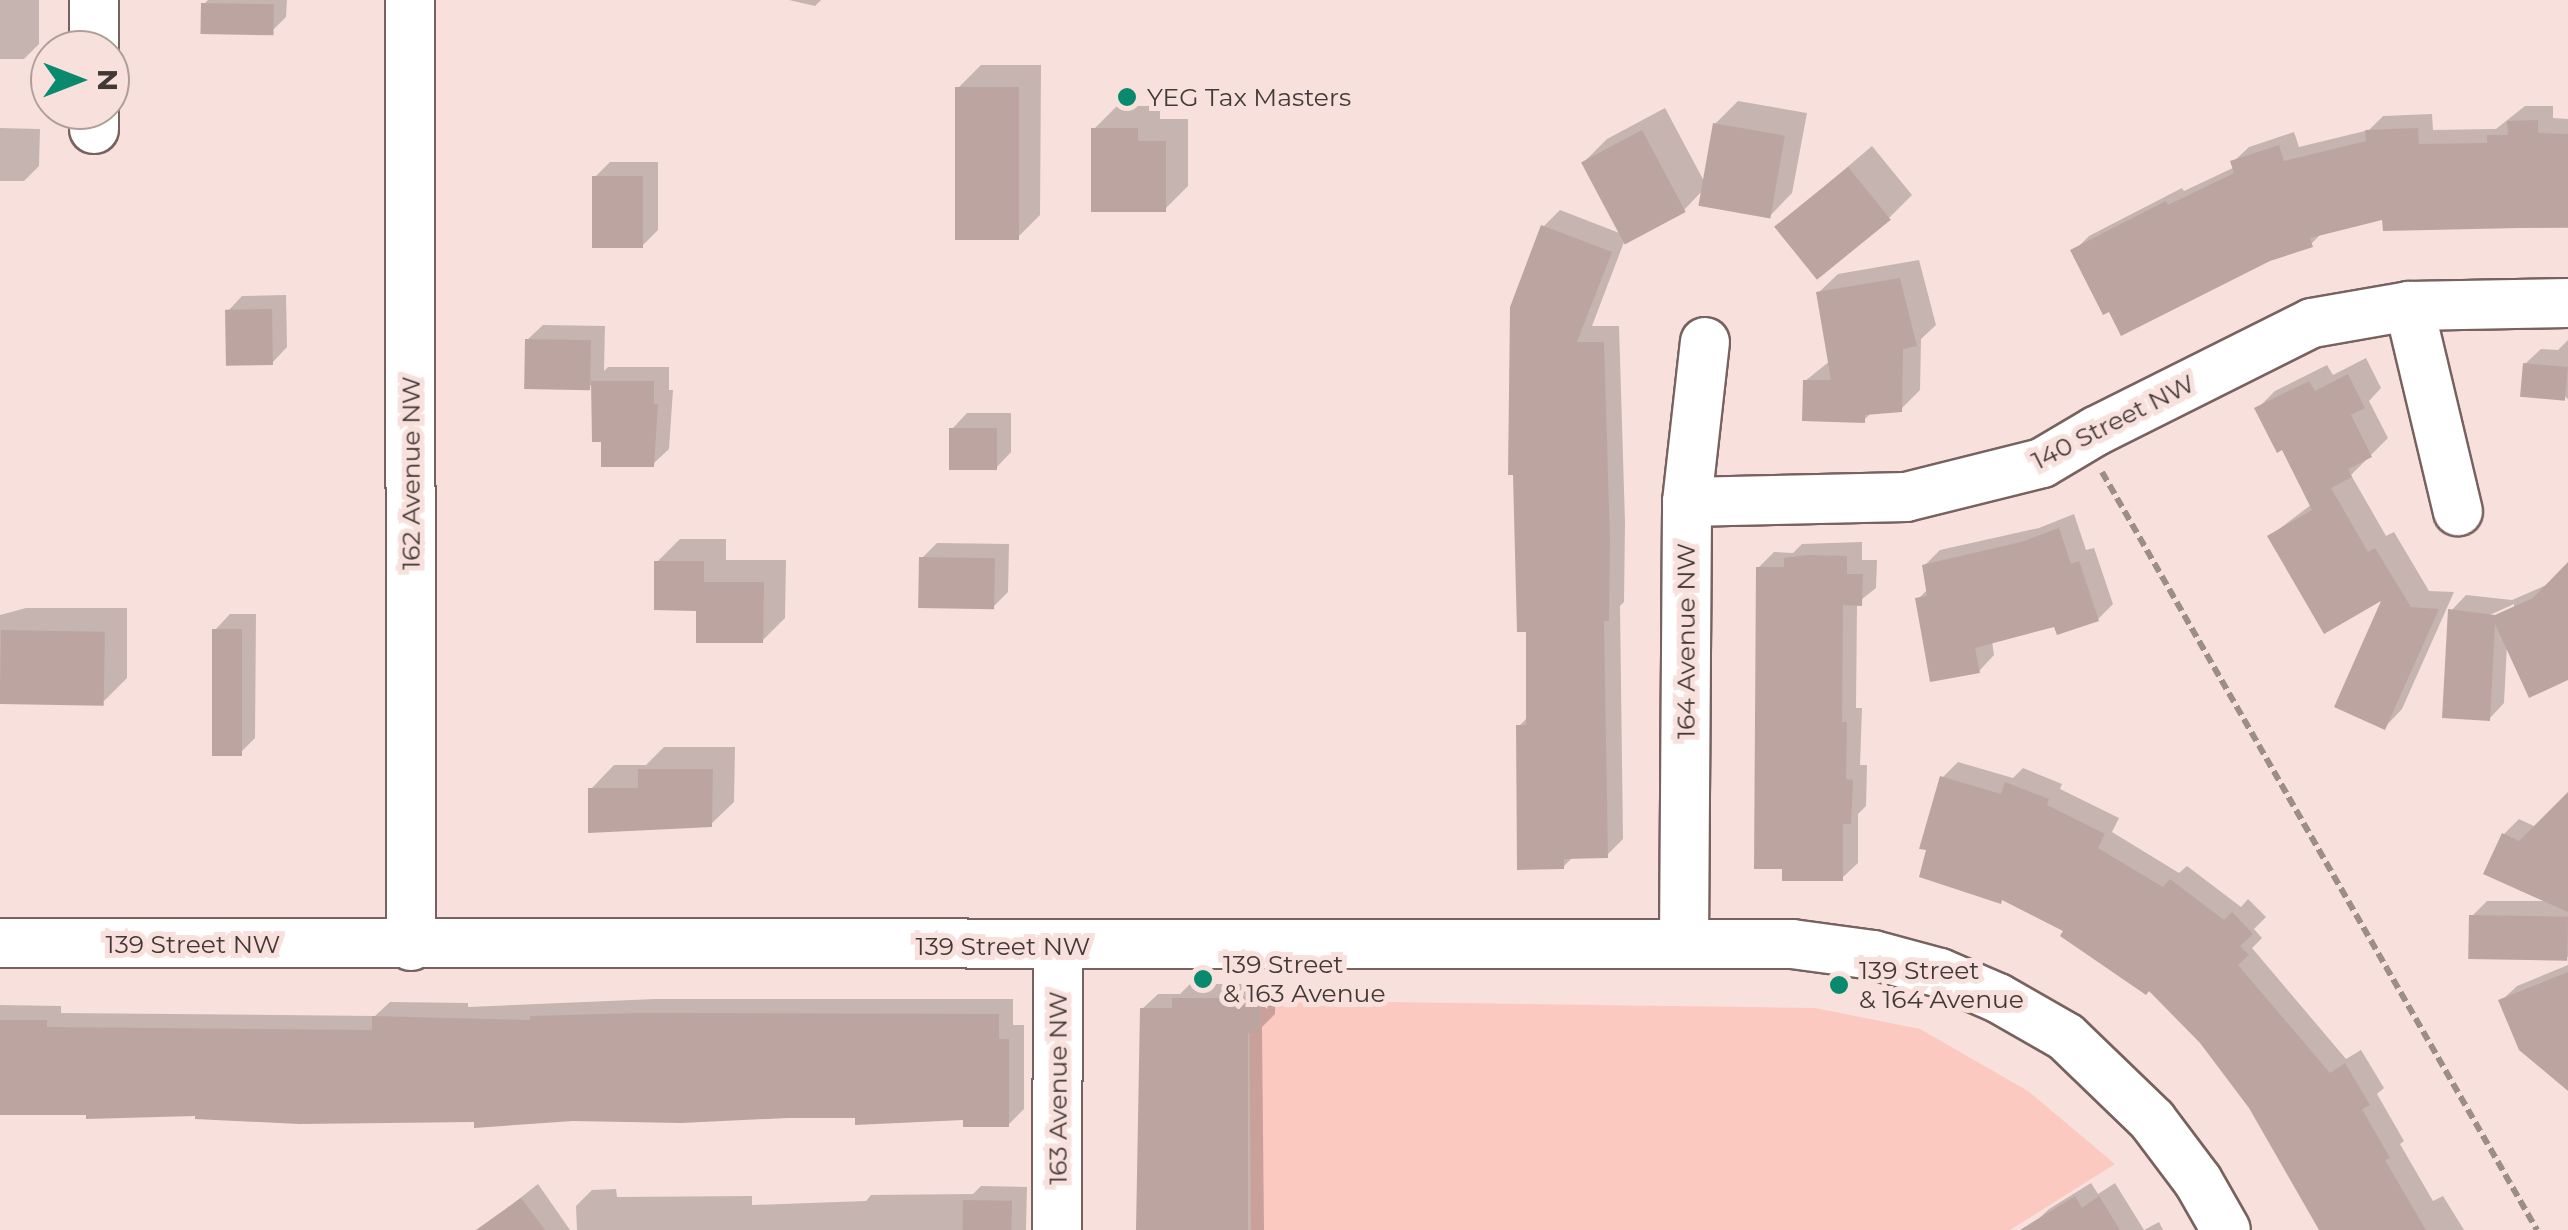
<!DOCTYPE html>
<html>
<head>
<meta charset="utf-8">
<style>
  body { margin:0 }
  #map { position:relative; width:2568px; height:1230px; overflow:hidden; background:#f8e1dc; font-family:Montserrat,sans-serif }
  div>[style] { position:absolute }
  .green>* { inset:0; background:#fcc9c1 }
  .shadow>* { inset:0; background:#0003 }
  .building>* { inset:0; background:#bca5a1; transform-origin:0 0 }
  .path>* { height:6px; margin-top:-3px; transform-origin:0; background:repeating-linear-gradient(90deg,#9d8d89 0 10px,transparent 0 15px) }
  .roads { filter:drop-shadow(2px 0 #77625f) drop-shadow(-2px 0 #77625f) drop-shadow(0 2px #77625f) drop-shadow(0 -2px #77625f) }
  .minor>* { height:48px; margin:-24px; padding:0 24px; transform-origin:24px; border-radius:24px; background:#fff }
  .dots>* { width:28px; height:28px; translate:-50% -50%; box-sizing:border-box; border:5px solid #f8e1dc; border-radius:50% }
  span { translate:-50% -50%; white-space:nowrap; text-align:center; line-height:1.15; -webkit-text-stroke:10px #f8e1dc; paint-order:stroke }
  .poi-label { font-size:25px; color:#423937 }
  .left { translate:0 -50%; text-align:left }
  .street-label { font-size:25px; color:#423937 }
  .north { position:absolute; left:30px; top:30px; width:100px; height:100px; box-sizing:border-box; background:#f8e1dc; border:2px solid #af9e9a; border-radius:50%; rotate:90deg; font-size:28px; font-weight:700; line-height:40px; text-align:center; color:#423937 }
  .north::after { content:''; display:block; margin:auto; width:35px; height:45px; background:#09896d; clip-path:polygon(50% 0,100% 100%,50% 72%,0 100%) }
</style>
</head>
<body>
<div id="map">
  <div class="green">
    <div style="clip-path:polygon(1249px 1000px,1815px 1008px,1920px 1029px,2028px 1091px,2115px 1164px,2010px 1230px,1251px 1230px)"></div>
  </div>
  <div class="shadow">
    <div style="clip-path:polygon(0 0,39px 0,39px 44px,24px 59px,0 59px)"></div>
    <div style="clip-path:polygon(208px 0,287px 0,286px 17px,271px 32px,204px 4px)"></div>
    <div style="clip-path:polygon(789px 0,821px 0,815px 6px)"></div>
    <div style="clip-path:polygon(981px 65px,1041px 65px,1040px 215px,1017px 238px,958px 88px)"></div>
    <div style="clip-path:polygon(1738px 101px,1807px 113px,1792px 193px,1769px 217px,1703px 190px,1684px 210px,1624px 242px,1592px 326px,1619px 326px,1625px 522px,1624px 602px,1620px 606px,1623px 839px,1607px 855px,1574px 856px,1563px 867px,1519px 726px,1528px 717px,1544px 226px,1560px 210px,1622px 234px,1584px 162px,1607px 139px,1665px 108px,1705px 183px,1715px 124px)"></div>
    <div style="clip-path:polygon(1117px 106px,1160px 106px,1160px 119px,1188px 119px,1188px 186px,1165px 209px,1094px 129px)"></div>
    <div style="clip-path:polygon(2525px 106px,2553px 106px,2553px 118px,2568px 119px,2568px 228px,2385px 228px,2384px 217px,2324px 231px,2311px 244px,2074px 251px,2089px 236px,2182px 188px,2184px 191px,2235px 167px,2233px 162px,2249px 147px,2294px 132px,2299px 147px,2369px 130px,2383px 116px,2432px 114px,2433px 130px,2496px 129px)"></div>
    <div style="clip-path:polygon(0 128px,40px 129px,39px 166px,24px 181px,0 181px)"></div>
    <div style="clip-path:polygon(1872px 146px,1912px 195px,1889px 218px,1777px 227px)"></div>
    <div style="clip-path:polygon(610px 162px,658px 162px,658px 230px,642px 246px,595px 177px)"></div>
    <div style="clip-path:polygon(1919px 260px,1936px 325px,1921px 339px,1920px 390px,1900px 410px,1872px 412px,1864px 420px,1805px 381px,1830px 361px,1818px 293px,1838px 274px)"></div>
    <div style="clip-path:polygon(286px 295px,287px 347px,272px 363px,227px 312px,242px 296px)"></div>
    <div style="clip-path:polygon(543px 325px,605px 326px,604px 371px,608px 367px,669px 367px,669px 390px,673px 390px,669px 449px,653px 464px,603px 439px,593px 383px,589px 387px,527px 340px)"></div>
    <div style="clip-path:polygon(2568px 340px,2568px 399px,2525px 364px,2541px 349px,2558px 350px)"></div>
    <div style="clip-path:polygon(2366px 358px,2381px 388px,2369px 401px,2388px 438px,2351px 475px,2386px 536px,2394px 532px,2429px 591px,2454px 592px,2402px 709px,2385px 727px,2387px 595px,2270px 536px,2312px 504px,2284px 446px,2257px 409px,2275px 391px,2327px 365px,2333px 375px)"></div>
    <div style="clip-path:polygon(967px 413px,1011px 413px,1011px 452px,996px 468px,952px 429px)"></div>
    <div style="clip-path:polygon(2074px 514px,2086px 550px,2094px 548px,2113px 604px,2098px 619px,2056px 624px,1992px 641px,1994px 655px,1979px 671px,1918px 599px,1929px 588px,1925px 565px,1940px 550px,2039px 528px)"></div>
    <div style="clip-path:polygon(680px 539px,726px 539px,726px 560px,786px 560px,785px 618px,762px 641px,699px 608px,657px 562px)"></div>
    <div style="clip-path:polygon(1862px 542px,1862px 560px,1877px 560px,1876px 588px,1857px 603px,1856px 708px,1862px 708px,1860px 765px,1867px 765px,1866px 806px,1858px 814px,1858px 863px,1842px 878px,1758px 568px,1774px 552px,1793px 553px,1802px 544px)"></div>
    <div style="clip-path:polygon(937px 543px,1009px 544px,1008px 592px,993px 607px,922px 558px)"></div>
    <div style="clip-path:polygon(evenodd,2568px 566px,2568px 677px,2507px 645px,2504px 703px,2489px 719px,2451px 611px,2466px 595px,2512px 600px,2551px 583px,2568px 566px,2514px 604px,2514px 609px,2485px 622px,2483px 618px,2514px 604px)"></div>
    <div style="clip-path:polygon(26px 608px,127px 608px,127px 678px,104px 701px,0 696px,0 615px)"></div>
    <div style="clip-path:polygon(230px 614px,256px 614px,255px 738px,240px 753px,215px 630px)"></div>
    <div style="clip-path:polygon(664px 747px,735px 747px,734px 802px,710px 825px,591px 789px,614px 765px,646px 765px)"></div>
    <div style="clip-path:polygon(1958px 762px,2013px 778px,2023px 768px,2062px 784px,2060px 789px,2119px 818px,2112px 832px,2179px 873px,2187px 866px,2241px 907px,2248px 899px,2266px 917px,2254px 929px,2262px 938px,2252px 948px,2346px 1059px,2361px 1050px,2384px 1088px,2377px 1094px,2404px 1141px,2400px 1144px,2433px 1201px,2443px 1196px,2464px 1230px,2321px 1230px,2251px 1107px,2202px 1041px,2150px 988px,2066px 930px,1942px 778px)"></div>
    <div style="clip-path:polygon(2568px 795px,2568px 957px,2472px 916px,2487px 901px,2550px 901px,2504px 834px,2519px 819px,2536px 827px)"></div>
    <div style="clip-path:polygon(2568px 965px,2568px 1088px,2501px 1001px,2517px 986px)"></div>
    <div style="clip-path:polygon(1190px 984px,1275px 984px,1275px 1014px,1262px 1027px,1264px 1230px,1139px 1230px,1142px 1009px,1158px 994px,1180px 994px)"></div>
    <div style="clip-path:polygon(655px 999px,1013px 999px,1013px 1025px,1024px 1025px,1024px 1109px,1008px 1125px,966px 1118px,858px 1115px,476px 1119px,0 1112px,0 1005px,61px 1006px,61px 1013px,375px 1016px,390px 1002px,468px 1003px,468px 1007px)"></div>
    <div style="clip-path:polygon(2091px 1183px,2098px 1194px,2115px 1183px,2144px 1230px,2159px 1222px,2163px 1230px,2037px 1230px,2033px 1224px,2049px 1209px)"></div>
    <div style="clip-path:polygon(538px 1184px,570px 1230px,479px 1230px)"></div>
    <div style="clip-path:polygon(981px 1186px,1027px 1187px,1026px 1230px,577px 1230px,576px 1206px,592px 1190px,616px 1189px,617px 1197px,752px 1196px,752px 1205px,866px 1201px,871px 1195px,973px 1194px)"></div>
  </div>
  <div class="building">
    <div style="left:201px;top:3px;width:73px;height:31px;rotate:1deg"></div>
    <div style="left:955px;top:87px;width:64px;height:153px"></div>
    <div style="clip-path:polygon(2538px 120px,2538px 133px,2568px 134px,2568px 227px,2383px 231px,2382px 220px,2310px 238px,2313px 247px,2270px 261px,2121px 336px,2109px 312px,2103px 315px,2070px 250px,2166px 201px,2168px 205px,2234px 173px,2230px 161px,2279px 145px,2284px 161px,2366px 141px,2365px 130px,2418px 128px,2419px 144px,2487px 143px,2487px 135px,2508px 135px,2507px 121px)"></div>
    <div style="left:1713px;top:123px;width:73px;height:84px;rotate:10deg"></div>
    <div style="clip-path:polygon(1091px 128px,1138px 128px,1138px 141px,1166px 141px,1166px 212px,1091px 212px)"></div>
    <div style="left:1642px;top:130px;width:93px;height:69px;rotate:62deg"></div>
    <div style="left:1848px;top:167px;width:68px;height:95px;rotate:51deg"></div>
    <div style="left:592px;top:176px;width:51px;height:72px"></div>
    <div style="clip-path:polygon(1541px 225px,1612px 252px,1577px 342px,1604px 342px,1610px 540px,1609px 621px,1604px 621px,1608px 858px,1564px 859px,1564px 869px,1517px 870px,1516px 725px,1526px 725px,1526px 632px,1517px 632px,1513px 475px,1508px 475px,1510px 307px)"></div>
    <div style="clip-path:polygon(1900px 278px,1917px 346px,1903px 349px,1902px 412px,1865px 415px,1865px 423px,1802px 421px,1803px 380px,1831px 380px,1816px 292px)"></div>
    <div style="left:272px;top:309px;width:56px;height:47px;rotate:89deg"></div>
    <div style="left:525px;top:339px;width:66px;height:50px;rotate:1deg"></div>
    <div style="left:2523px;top:363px;width:45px;height:34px;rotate:5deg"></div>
    <div style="clip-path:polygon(2348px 374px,2365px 408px,2351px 415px,2372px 457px,2348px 469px,2352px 477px,2331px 488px,2368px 552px,2375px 548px,2411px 607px,2439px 609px,2385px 730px,2334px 707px,2381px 601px,2324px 634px,2267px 536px,2312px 510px,2282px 450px,2277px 453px,2254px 408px,2309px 381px,2315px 391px)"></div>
    <div style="clip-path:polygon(591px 381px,654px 381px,654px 404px,658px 404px,654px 467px,601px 467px,601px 442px,592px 442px)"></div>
    <div style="left:949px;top:428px;width:48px;height:42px"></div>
    <div style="clip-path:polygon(2059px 528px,2071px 564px,2079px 561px,2099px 621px,2057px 635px,2054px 627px,1975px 648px,1980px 673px,1930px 682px,1915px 598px,1927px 596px,1922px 565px,2021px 542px)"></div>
    <div style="clip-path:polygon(1808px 555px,1847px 556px,1847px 574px,1863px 574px,1862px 606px,1843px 605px,1842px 722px,1847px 722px,1846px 779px,1853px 780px,1851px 824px,1843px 824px,1843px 881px,1782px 881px,1782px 869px,1754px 869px,1756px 567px,1784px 567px,1784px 558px)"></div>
    <div style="left:919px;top:557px;width:76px;height:51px;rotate:1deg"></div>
    <div style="clip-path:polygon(654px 561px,704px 561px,704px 582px,764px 582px,763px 643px,696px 643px,696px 611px,654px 610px)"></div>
    <div style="clip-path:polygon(2568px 562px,2568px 680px,2529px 698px,2495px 624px,2490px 721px,2442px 718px,2448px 609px,2495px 615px,2533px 598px)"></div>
    <div style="left:212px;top:629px;width:30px;height:127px"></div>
    <div style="left:1px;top:630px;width:104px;height:74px;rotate:1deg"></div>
    <div style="clip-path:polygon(638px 769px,713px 769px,712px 827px,588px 833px,588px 788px,638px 788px)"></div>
    <div style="clip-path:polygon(1940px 776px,2001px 794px,2005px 782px,2049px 799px,2047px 805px,2105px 834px,2098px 848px,2163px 887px,2170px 879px,2224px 920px,2232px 912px,2253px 934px,2240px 946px,2249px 955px,2238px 965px,2330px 1073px,2345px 1063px,2370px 1105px,2362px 1109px,2390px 1158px,2385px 1160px,2426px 1230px,2319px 1230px,2249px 1108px,2200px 1043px,2149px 991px,2146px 995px,2060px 936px,2063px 931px,2002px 900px,2001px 904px,1919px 877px,1926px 850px,1919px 849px)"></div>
    <div style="clip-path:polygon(2568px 792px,2568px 912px,2483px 874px,2502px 833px,2519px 841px)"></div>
    <div style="left:2469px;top:915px;width:99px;height:44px;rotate:1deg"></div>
    <div style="clip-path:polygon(2568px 972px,2568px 1091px,2519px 1050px,2498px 1000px)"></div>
    <div style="clip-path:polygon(1172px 998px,1260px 998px,1260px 1032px,1248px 1033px,1248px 1230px,1136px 1230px,1140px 1008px,1172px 1008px)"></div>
    <div style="clip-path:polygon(638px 1013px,999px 1014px,999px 1039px,1009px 1039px,1009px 1127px,963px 1127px,963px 1120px,855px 1125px,855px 1118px,788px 1118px,681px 1123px,573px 1121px,474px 1128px,474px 1122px,299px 1124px,195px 1119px,195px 1116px,86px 1119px,86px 1115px,0 1115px,0 1020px,47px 1020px,47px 1027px,372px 1030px,372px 1016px,530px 1020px,530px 1016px)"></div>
    <div style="clip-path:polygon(2075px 1196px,2082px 1208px,2099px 1196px,2120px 1230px,2020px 1230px)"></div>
    <div style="clip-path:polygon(521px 1198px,545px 1230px,476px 1230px)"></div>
    <div style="left:963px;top:1200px;width:49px;height:30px;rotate:1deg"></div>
  </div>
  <div class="path">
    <div style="left:2102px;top:472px;width:874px;rotate:60.15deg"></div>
  </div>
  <div class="roads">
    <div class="minor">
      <div style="left:410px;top:0;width:946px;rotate:89.94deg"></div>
      <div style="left:94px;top:50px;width:50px;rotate:-90deg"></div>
      <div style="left:94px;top:129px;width:19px;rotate:-90deg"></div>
      <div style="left:2409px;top:306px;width:211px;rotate:76.6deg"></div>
      <div style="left:1687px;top:502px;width:219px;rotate:-1.3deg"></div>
      <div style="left:1906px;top:497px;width:140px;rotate:-14deg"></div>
      <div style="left:2042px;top:463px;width:63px;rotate:-30.7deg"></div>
      <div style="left:2096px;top:431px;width:241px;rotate:-26.6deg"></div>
      <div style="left:2312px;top:323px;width:98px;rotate:-9.9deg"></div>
      <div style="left:2409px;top:306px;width:159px;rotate:-1.1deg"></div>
      <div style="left:1684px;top:941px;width:439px;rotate:-89.6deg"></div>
      <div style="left:1687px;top:502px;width:161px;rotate:-83.6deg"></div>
      <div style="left:0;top:943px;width:1792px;rotate:0.03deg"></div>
      <div style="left:1792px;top:944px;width:82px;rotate:7.7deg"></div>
      <div style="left:1873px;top:955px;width:69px;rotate:15deg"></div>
      <div style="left:1940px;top:973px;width:63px;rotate:23.3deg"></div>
      <div style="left:1998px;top:998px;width:78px;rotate:29.8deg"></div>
      <div style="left:2066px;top:1037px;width:120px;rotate:44deg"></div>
      <div style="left:2152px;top:1120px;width:76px;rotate:53deg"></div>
      <div style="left:2198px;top:1181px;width:56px;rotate:60.3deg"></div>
      <div style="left:1057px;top:1230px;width:283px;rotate:-89.8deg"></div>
    </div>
  </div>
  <div class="dots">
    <div style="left:1127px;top:97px;background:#09896d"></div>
    <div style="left:1203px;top:979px;background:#09896d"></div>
    <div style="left:1839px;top:985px;background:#09896d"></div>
  </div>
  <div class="poi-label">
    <span class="left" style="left:1147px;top:97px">YEG Tax Masters</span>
    <span class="left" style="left:1223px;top:979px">139 Street<br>&amp; 163 Avenue</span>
    <span class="left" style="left:1859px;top:985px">139 Street<br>&amp; 164 Avenue</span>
  </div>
  <div class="street-label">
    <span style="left:2113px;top:422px;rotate:-27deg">140 Street NW</span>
    <span style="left:411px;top:473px;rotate:-90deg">162 Avenue NW</span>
    <span style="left:1686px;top:641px;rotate:-90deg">164 Avenue NW</span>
    <span style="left:193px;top:944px">139 Street NW</span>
    <span style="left:1003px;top:946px">139 Street NW</span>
    <span style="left:1058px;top:1088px;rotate:-90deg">163 Avenue NW</span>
  </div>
  <div class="north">N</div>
</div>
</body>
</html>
